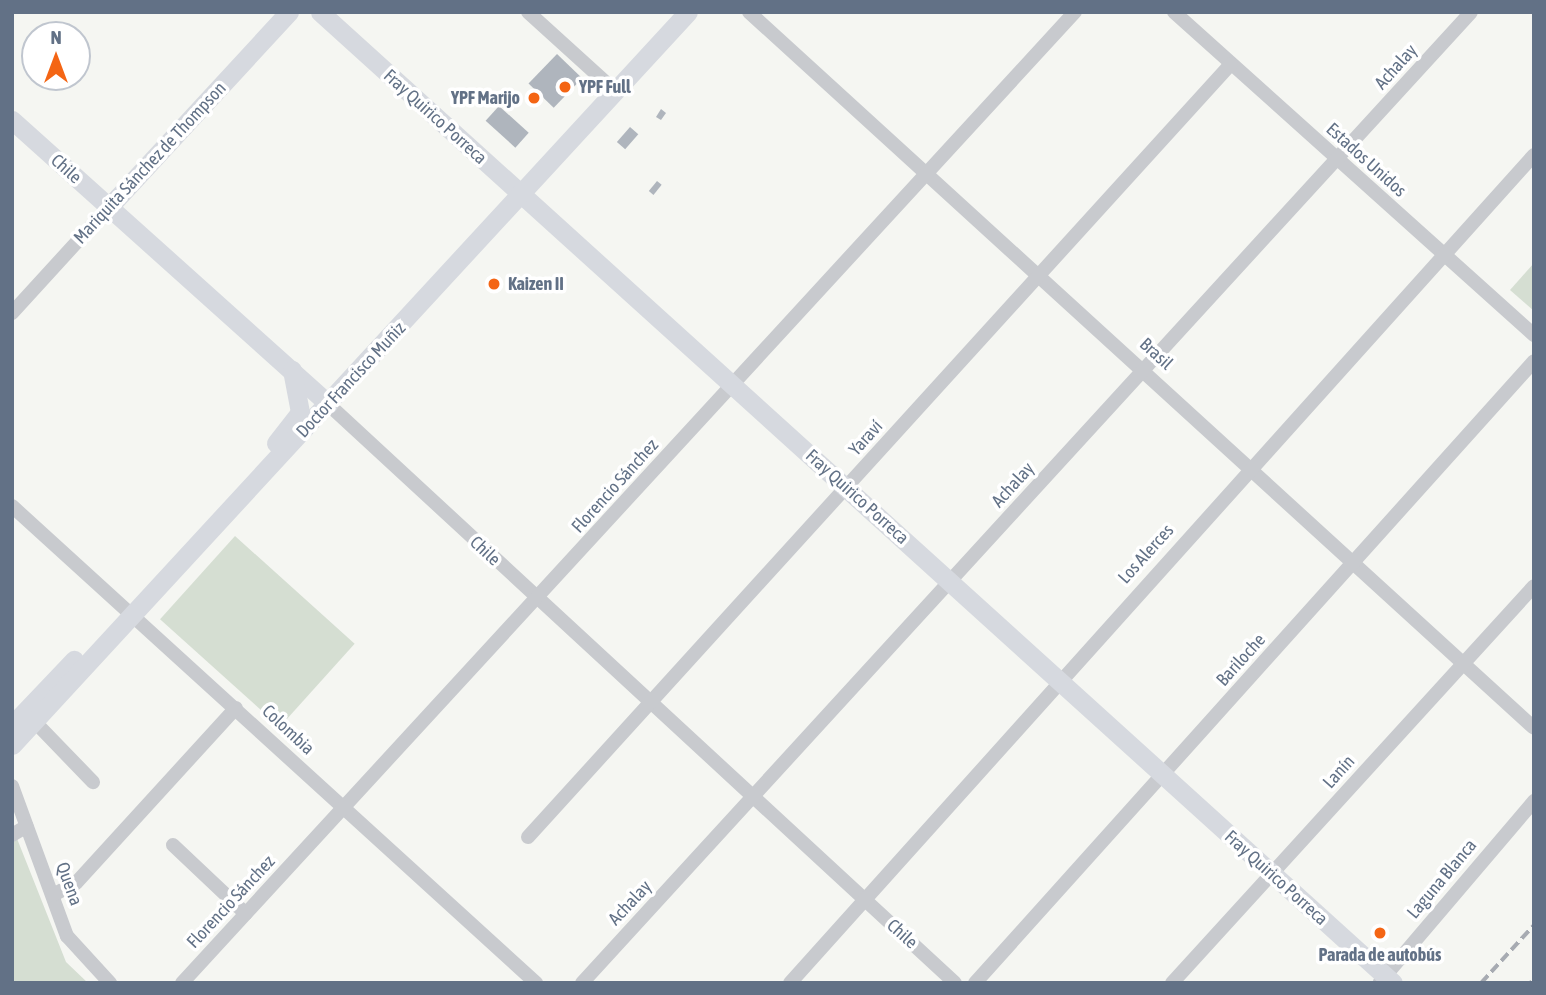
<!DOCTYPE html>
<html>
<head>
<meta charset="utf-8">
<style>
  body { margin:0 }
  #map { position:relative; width:1546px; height:995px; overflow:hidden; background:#f5f6f2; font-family:"Asap Condensed",sans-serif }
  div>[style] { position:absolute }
  .green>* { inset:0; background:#d5ded2; transform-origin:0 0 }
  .building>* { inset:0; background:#afb5bd; transform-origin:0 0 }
  .path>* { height:2.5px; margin-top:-1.25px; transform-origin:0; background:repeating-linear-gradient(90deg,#c0c2c4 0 3.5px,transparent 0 7px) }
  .street>* { height:14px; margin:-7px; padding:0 7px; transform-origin:7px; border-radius:7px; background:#c8cace }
  .secondary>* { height:19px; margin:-9.5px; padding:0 9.5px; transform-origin:9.5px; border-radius:9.5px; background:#d6d9df }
  .rail>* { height:3.5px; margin-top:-1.75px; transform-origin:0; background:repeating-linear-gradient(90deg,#a7abb2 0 10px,transparent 0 15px) }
  .dots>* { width:19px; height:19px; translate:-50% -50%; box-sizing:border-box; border:4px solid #fff; border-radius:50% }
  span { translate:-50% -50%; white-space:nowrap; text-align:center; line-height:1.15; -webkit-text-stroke:7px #fff; paint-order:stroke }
  .street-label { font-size:18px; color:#627186 }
  .poi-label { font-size:18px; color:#627186; font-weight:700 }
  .left { translate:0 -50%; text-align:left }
  .right { translate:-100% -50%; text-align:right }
  .frame { position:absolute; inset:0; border:14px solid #627186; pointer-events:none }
  .north { position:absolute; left:21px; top:21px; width:70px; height:70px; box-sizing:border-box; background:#fff; border:2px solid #c0c6cf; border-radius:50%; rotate:0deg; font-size:19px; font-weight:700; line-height:28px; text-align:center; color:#627186 }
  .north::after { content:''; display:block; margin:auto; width:24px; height:32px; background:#f46514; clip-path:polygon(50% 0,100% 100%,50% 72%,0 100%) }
</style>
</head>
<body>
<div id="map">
  <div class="green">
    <div style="clip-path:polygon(1534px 263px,1534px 311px,1510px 290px)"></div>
    <div style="left:235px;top:536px;width:161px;height:112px;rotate:42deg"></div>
    <div style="clip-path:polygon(12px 826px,66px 962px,88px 983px,12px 983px)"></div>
  </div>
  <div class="building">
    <div style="left:557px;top:54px;width:35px;height:41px;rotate:44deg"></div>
    <div style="left:499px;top:106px;width:40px;height:20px;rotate:42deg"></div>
    <div style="clip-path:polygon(661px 109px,666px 113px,661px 120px,656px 117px)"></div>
    <div style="left:630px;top:127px;width:11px;height:20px;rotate:41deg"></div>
    <div style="left:657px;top:181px;width:6px;height:13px;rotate:39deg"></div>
  </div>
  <div class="path">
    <div style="left:1529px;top:983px;width:8px;rotate:-50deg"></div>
  </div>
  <div class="street">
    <div style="left:528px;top:12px;width:118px;rotate:42.2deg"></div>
    <div style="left:749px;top:12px;width:1062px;rotate:42.37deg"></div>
    <div style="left:1174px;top:12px;width:484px;rotate:41.9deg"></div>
    <div style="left:12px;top:313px;width:142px;rotate:-47.6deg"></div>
    <div style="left:328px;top:404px;width:853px;rotate:42.72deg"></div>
    <div style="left:12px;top:506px;width:709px;rotate:42.31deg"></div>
    <div style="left:34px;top:721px;width:85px;rotate:46deg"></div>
    <div style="left:12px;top:786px;width:160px;rotate:69.9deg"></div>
    <div style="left:67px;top:936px;width:64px;rotate:47.5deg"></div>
    <div style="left:12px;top:835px;width:17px;rotate:-31deg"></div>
    <div style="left:528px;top:837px;width:1045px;rotate:-47.72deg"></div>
    <div style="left:173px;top:845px;width:100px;rotate:43.4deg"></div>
    <div style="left:53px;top:895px;width:26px;rotate:-28deg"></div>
    <div style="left:76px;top:883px;width:237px;rotate:-47.6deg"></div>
    <div style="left:1380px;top:982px;width:238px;rotate:-49.6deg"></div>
    <div style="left:182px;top:983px;width:1319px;rotate:-47.4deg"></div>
    <div style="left:582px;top:983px;width:1316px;rotate:-47.52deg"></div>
    <div style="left:790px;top:983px;width:1113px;rotate:-48.06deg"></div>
    <div style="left:975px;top:983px;width:836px;rotate:-48.05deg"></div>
    <div style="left:1172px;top:983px;width:537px;rotate:-47.64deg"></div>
  </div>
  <div class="secondary">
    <div style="left:320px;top:12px;width:1447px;rotate:42.14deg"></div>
    <div style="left:12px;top:120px;width:425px;rotate:41.9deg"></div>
    <div style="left:108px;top:208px;width:267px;rotate:-47.3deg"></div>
    <div style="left:276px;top:443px;width:39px;rotate:-52deg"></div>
    <div style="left:300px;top:412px;width:43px;rotate:-100.8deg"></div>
    <div style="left:12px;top:725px;width:90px;rotate:-46.4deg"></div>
    <div style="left:12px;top:745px;width:997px;rotate:-47.32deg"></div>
  </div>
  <div class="rail">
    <div style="left:1481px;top:983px;width:79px;rotate:-47.6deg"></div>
  </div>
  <div class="dots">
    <div style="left:565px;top:87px;background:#f46514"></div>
    <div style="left:534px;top:98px;background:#f46514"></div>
    <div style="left:494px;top:284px;background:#f46514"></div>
    <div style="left:1380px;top:933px;background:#f46514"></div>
  </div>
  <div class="street-label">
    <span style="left:1396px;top:67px;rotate:-48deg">Achalay</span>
    <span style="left:435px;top:117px;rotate:42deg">Fray Quirico Porreca</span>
    <span style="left:1366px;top:160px;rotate:42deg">Estados Unidos</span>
    <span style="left:150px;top:163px;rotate:-47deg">Mariquita Sánchez de Thompson</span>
    <span style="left:66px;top:169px;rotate:42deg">Chile</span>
    <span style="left:1156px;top:354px;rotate:42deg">Brasil</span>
    <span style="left:351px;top:380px;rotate:-47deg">Doctor Francisco Muñiz</span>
    <span style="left:866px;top:438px;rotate:-48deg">Yaraví</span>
    <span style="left:1013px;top:485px;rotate:-48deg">Achalay</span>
    <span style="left:615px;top:486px;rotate:-48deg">Florencio Sánchez</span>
    <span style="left:857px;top:497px;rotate:42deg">Fray Quirico Porreca</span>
    <span style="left:485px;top:551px;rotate:43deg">Chile</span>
    <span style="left:1146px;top:554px;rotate:-48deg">Los Alerces</span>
    <span style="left:1241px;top:660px;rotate:-48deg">Bariloche</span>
    <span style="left:288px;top:730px;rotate:43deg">Colombia</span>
    <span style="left:1339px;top:772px;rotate:-48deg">Lanín</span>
    <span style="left:1276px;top:878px;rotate:42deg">Fray Quirico Porreca</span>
    <span style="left:1442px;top:879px;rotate:-50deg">Laguna Blanca</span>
    <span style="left:69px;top:884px;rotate:70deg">Quena</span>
    <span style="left:231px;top:902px;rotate:-47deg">Florencio Sánchez</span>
    <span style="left:630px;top:903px;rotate:-47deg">Achalay</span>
    <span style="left:902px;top:934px;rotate:42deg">Chile</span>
  </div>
  <div class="poi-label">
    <span class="left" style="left:579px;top:87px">YPF Full</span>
    <span class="right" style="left:520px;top:98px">YPF Marijo</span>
    <span class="left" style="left:508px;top:284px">Kaizen II</span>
    <span style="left:1380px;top:955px">Parada de autobús</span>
  </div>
  <div class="frame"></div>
  <div class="north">N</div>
</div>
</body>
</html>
